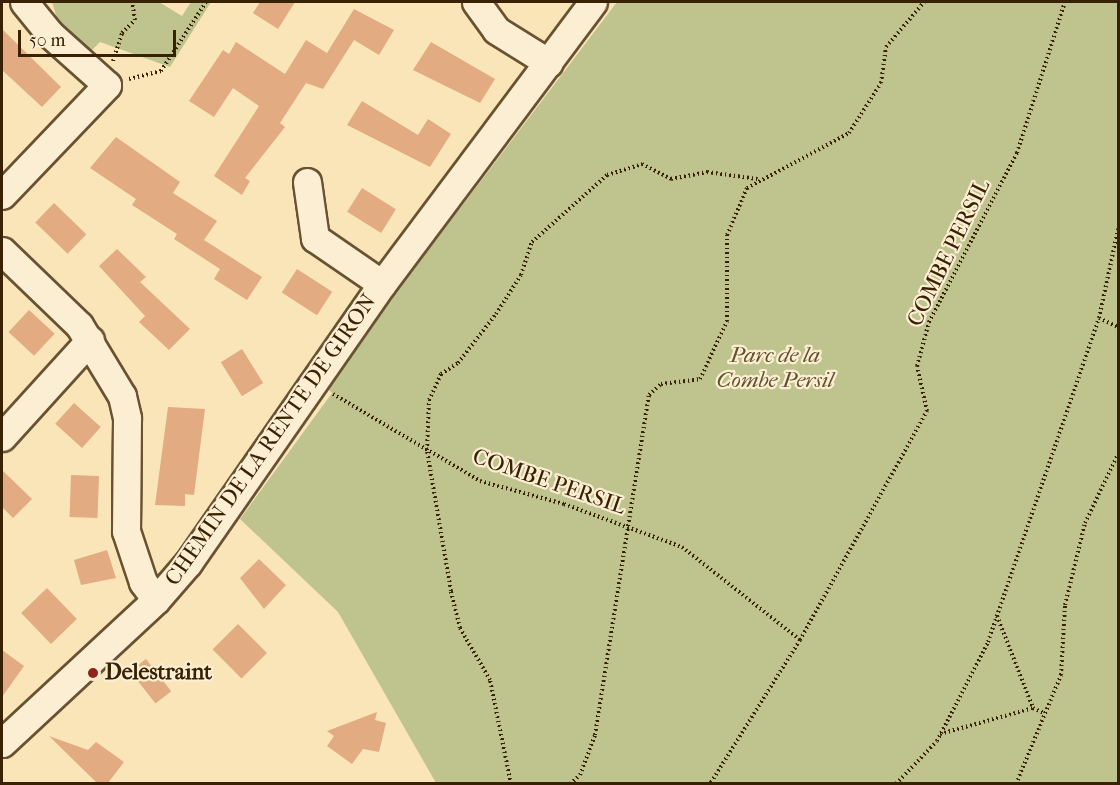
<!DOCTYPE html>
<html>
<head>
<meta charset="utf-8">
<style>
  body { margin:0 }
  #map { position:relative; width:1120px; height:785px; overflow:hidden; background:#fae5b9; font-family:"IM FELL French Canon",serif }
  div>[style] { position:absolute }
  .green>* { inset:0; background:#bfc48f }
  .building>* { inset:0; background:#e2ab82; transform-origin:0 0 }
  .path>* { height:4px; margin-top:-2px; transform-origin:0; background:repeating-linear-gradient(90deg,#392104 0 1.5px,transparent 0 4.5px) }
  .roads { filter:drop-shadow(2px 0 #695231) drop-shadow(-2px 0 #695231) drop-shadow(0 2px #695231) drop-shadow(0 -2px #695231) }
  .minor>* { height:27px; margin:-13.5px; padding:0 13.5px; transform-origin:13.5px; border-radius:13.5px; background:#fceed2 }
  .dots>* { width:16px; height:16px; translate:-50% -50%; box-sizing:border-box; border:3px solid #fceed2; border-radius:50% }
  span { translate:-50% -50%; white-space:nowrap; text-align:center; line-height:1.15; -webkit-text-stroke:4.5px #fceed2; paint-order:stroke }
  .street-label { font-size:22px; color:#392104 }
  .park-label { font-size:22px; color:#61522e; font-style:italic }
  .poi-label { font-size:22px; color:#392104; font-weight:700 }
  .left { translate:0 -50%; text-align:left }
  .frame { position:absolute; inset:0; border:3px solid #392104; pointer-events:none }
  .scale { position:absolute; left:18px; top:30px; width:158px; height:27px; box-sizing:border-box; border:3px solid #392104; border-top:0; padding-left:8px; font-size:18px; line-height:21px; white-space:nowrap; color:#392104; -webkit-text-stroke:4px #fceed2; paint-order:stroke }
</style>
</head>
<body>
<div id="map">
  <div class="green">
    <div style="clip-path:polygon(52px 2px,159px 2px,182px 16px,191px 2px,211px 2px,170px 67px,100px 42px,92px 50px,76px 45px,60px 28px)"></div>
    <div style="clip-path:polygon(617px 2px,1118px 2px,1118px 783px,436px 783px,338px 612px,240px 519px,332px 393px,325px 386px)"></div>
  </div>
  <div class="building">
    <div style="clip-path:polygon(260px 2px,295px 2px,278px 29px,253px 13px)"></div>
    <div style="clip-path:polygon(354px 9px,394px 30px,379px 55px,354px 40px,323px 89px,306px 83px,280px 123px,285px 127px,245px 178px,250px 181px,242px 195px,214px 176px,259px 106px,233px 88px,214px 117px,189px 101px,223px 50px,229px 54px,236px 42px,285px 74px,306px 40px,327px 53px)"></div>
    <div style="clip-path:polygon(2px 29px,61px 87px,42px 107px,2px 70px)"></div>
    <div style="clip-path:polygon(431px 42px,495px 79px,480px 103px,413px 70px)"></div>
    <div style="clip-path:polygon(362px 101px,418px 135px,428px 119px,451px 134px,430px 167px,347px 125px)"></div>
    <div style="clip-path:polygon(116px 137px,180px 182px,173px 193px,217px 221px,204px 240px,262px 277px,247px 300px,214px 279px,220px 269px,174px 239px,177px 234px,132px 205px,136px 199px,90px 168px)"></div>
    <div style="left:362px;top:188px;width:40px;height:28px;rotate:32deg"></div>
    <div style="left:54px;top:203px;width:45px;height:27px;rotate:44deg"></div>
    <div style="clip-path:polygon(117px 249px,146px 277px,140px 282px,190px 329px,169px 350px,139px 322px,145px 316px,99px 266px)"></div>
    <div style="left:297px;top:269px;width:42px;height:28px;rotate:33deg"></div>
    <div style="left:29px;top:310px;width:35px;height:30px;rotate:43deg"></div>
    <div style="left:242px;top:349px;width:40px;height:25px;rotate:58deg"></div>
    <div style="left:74px;top:403px;width:36px;height:28px;rotate:42deg"></div>
    <div style="clip-path:polygon(168px 407px,205px 409px,194px 495px,185px 494px,185px 506px,155px 505px)"></div>
    <div style="clip-path:polygon(2px 470px,32px 499px,13px 518px,2px 507px)"></div>
    <div style="left:71px;top:475px;width:28px;height:42px;rotate:2deg"></div>
    <div style="clip-path:polygon(107px 550px,116px 578px,81px 585px,74px 560px)"></div>
    <div style="clip-path:polygon(259px 559px,286px 585px,264px 609px,240px 578px)"></div>
    <div style="left:47px;top:588px;width:43px;height:36px;rotate:46deg"></div>
    <div style="left:238px;top:624px;width:41px;height:36px;rotate:45deg"></div>
    <div style="clip-path:polygon(2px 650px,24px 666px,2px 697px)"></div>
    <div style="left:146px;top:659px;width:41px;height:20px;rotate:52deg"></div>
    <div style="clip-path:polygon(377px 712px,375px 720px,386px 723px,379px 752px,363px 749px,352px 764px,327px 746px,334px 736px,327px 731px)"></div>
    <div style="clip-path:polygon(49px 736px,88px 750px,96px 742px,124px 762px,108px 783px,97px 783px)"></div>
  </div>
  <div class="path">
    <div style="left:113px;top:61px;width:29px;rotate:-72deg"></div>
    <div style="left:122px;top:33px;width:18px;rotate:-45deg"></div>
    <div style="left:135px;top:20px;width:18px;rotate:-99deg"></div>
    <div style="left:129px;top:79px;width:33px;rotate:-14deg"></div>
    <div style="left:161px;top:71px;width:82px;rotate:-56.9deg"></div>
    <div style="left:1099px;top:318px;width:21px;rotate:25deg"></div>
    <div style="left:333px;top:394px;width:171px;rotate:30.6deg"></div>
    <div style="left:480px;top:481px;width:87px;rotate:15.3deg"></div>
    <div style="left:564px;top:504px;width:126px;rotate:20deg"></div>
    <div style="left:682px;top:547px;width:150px;rotate:38.2deg"></div>
    <div style="left:800px;top:640px;width:170px;rotate:122deg"></div>
    <div style="left:997px;top:616px;width:99px;rotate:68.6deg"></div>
    <div style="left:1033px;top:708px;width:12px;rotate:24deg"></div>
    <div style="left:800px;top:640px;width:262px;rotate:-61deg"></div>
    <div style="left:927px;top:411px;width:46px;rotate:-102.5deg"></div>
    <div style="left:917px;top:366px;width:46px;rotate:-74.7deg"></div>
    <div style="left:929px;top:322px;width:191px;rotate:-62.5deg"></div>
    <div style="left:1017px;top:153px;width:158px;rotate:-72.4deg"></div>
    <div style="left:940px;top:734px;width:97px;rotate:-15.6deg"></div>
    <div style="left:511px;top:784px;width:106px;rotate:-101.4deg"></div>
    <div style="left:490px;top:680px;width:60px;rotate:-120deg"></div>
    <div style="left:460px;top:628px;width:38px;rotate:-104deg"></div>
    <div style="left:451px;top:591px;width:143px;rotate:-99.7deg"></div>
    <div style="left:427px;top:450px;width:50px;rotate:-87.7deg"></div>
    <div style="left:429px;top:400px;width:29px;rotate:-65deg"></div>
    <div style="left:441px;top:374px;width:20px;rotate:-33deg"></div>
    <div style="left:458px;top:363px;width:62px;rotate:-52.2deg"></div>
    <div style="left:496px;top:314px;width:46px;rotate:-57.3deg"></div>
    <div style="left:521px;top:275px;width:35px;rotate:-72deg"></div>
    <div style="left:532px;top:242px;width:101px;rotate:-41.8deg"></div>
    <div style="left:607px;top:175px;width:37px;rotate:-17deg"></div>
    <div style="left:642px;top:164px;width:33px;rotate:27deg"></div>
    <div style="left:671px;top:179px;width:37px;rotate:-11deg"></div>
    <div style="left:707px;top:172px;width:51px;rotate:7.8deg"></div>
    <div style="left:570px;top:784px;width:13px;rotate:-42deg"></div>
    <div style="left:580px;top:775px;width:43px;rotate:-69.4deg"></div>
    <div style="left:595px;top:735px;width:344px;rotate:-81deg"></div>
    <div style="left:649px;top:395px;width:16px;rotate:-43deg"></div>
    <div style="left:661px;top:384px;width:39px;rotate:-7deg"></div>
    <div style="left:700px;top:379px;width:64px;rotate:-65deg"></div>
    <div style="left:727px;top:321px;width:86px;rotate:-90deg"></div>
    <div style="left:727px;top:235px;width:51px;rotate:-66.9deg"></div>
    <div style="left:747px;top:188px;width:116px;rotate:-28.3deg"></div>
    <div style="left:849px;top:133px;width:59px;rotate:-57.4deg"></div>
    <div style="left:881px;top:83px;width:36px;rotate:-82deg"></div>
    <div style="left:886px;top:47px;width:59px;rotate:-49.8deg"></div>
    <div style="left:896px;top:784px;width:59px;rotate:-46.4deg"></div>
    <div style="left:937px;top:741px;width:111px;rotate:-62.7deg"></div>
    <div style="left:988px;top:642px;width:342px;rotate:-71.1deg"></div>
    <div style="left:1099px;top:318px;width:91px;rotate:-77.9deg"></div>
    <div style="left:1016px;top:784px;width:118px;rotate:-67.6deg"></div>
    <div style="left:1061px;top:675px;width:70px;rotate:-86.7deg"></div>
    <div style="left:1065px;top:605px;width:84px;rotate:-76.3deg"></div>
    <div style="left:1085px;top:523px;width:76px;rotate:-64.4deg"></div>
  </div>
  <div class="roads">
    <div class="minor">
      <div style="left:476px;top:2px;width:34px;rotate:54deg"></div>
      <div style="left:496px;top:30px;width:62px;rotate:31.9deg"></div>
      <div style="left:307px;top:182px;width:57px;rotate:81.9deg"></div>
      <div style="left:315px;top:238px;width:81px;rotate:34.5deg"></div>
      <div style="left:2px;top:195px;width:152px;rotate:-46.3deg"></div>
      <div style="left:107px;top:85px;width:76px;rotate:-138.2deg"></div>
      <div style="left:50px;top:34px;width:41px;rotate:-129.1deg"></div>
      <div style="left:2px;top:251px;width:107px;rotate:43.9deg"></div>
      <div style="left:79px;top:325px;width:83px;rotate:58.8deg"></div>
      <div style="left:122px;top:396px;width:23px;rotate:77deg"></div>
      <div style="left:127px;top:418px;width:113px;rotate:90.5deg"></div>
      <div style="left:126px;top:531px;width:54px;rotate:71.6deg"></div>
      <div style="left:143px;top:582px;width:22px;rotate:54deg"></div>
      <div style="left:2px;top:437px;width:131px;rotate:-47.8deg"></div>
      <div style="left:2px;top:743px;width:210px;rotate:-42.9deg"></div>
      <div style="left:156px;top:600px;width:49px;rotate:-49.1deg"></div>
      <div style="left:188px;top:563px;width:340px;rotate:-55.2deg"></div>
      <div style="left:382px;top:284px;width:352px;rotate:-53.2deg"></div>
    </div>
  </div>
  <div class="dots">
    <div style="left:93px;top:673px;background:#8f2418"></div>
  </div>
  <div class="street-label">
    <span style="left:949px;top:253px;rotate:-64deg">COMBE PERSIL</span>
    <span style="left:271px;top:440px;rotate:-55deg">CHEMIN DE LA RENTE DE GIRON</span>
    <span style="left:549px;top:482px;rotate:19deg">COMBE PERSIL</span>
  </div>
  <div class="park-label">
    <span style="left:775px;top:368px">Parc de la<br>Combe Persil</span>
  </div>
  <div class="poi-label">
    <span class="left" style="left:105px;top:673px">Delestraint</span>
  </div>
  <div class="frame"></div>
  <div class="scale">50 m</div>
</div>
</body>
</html>
